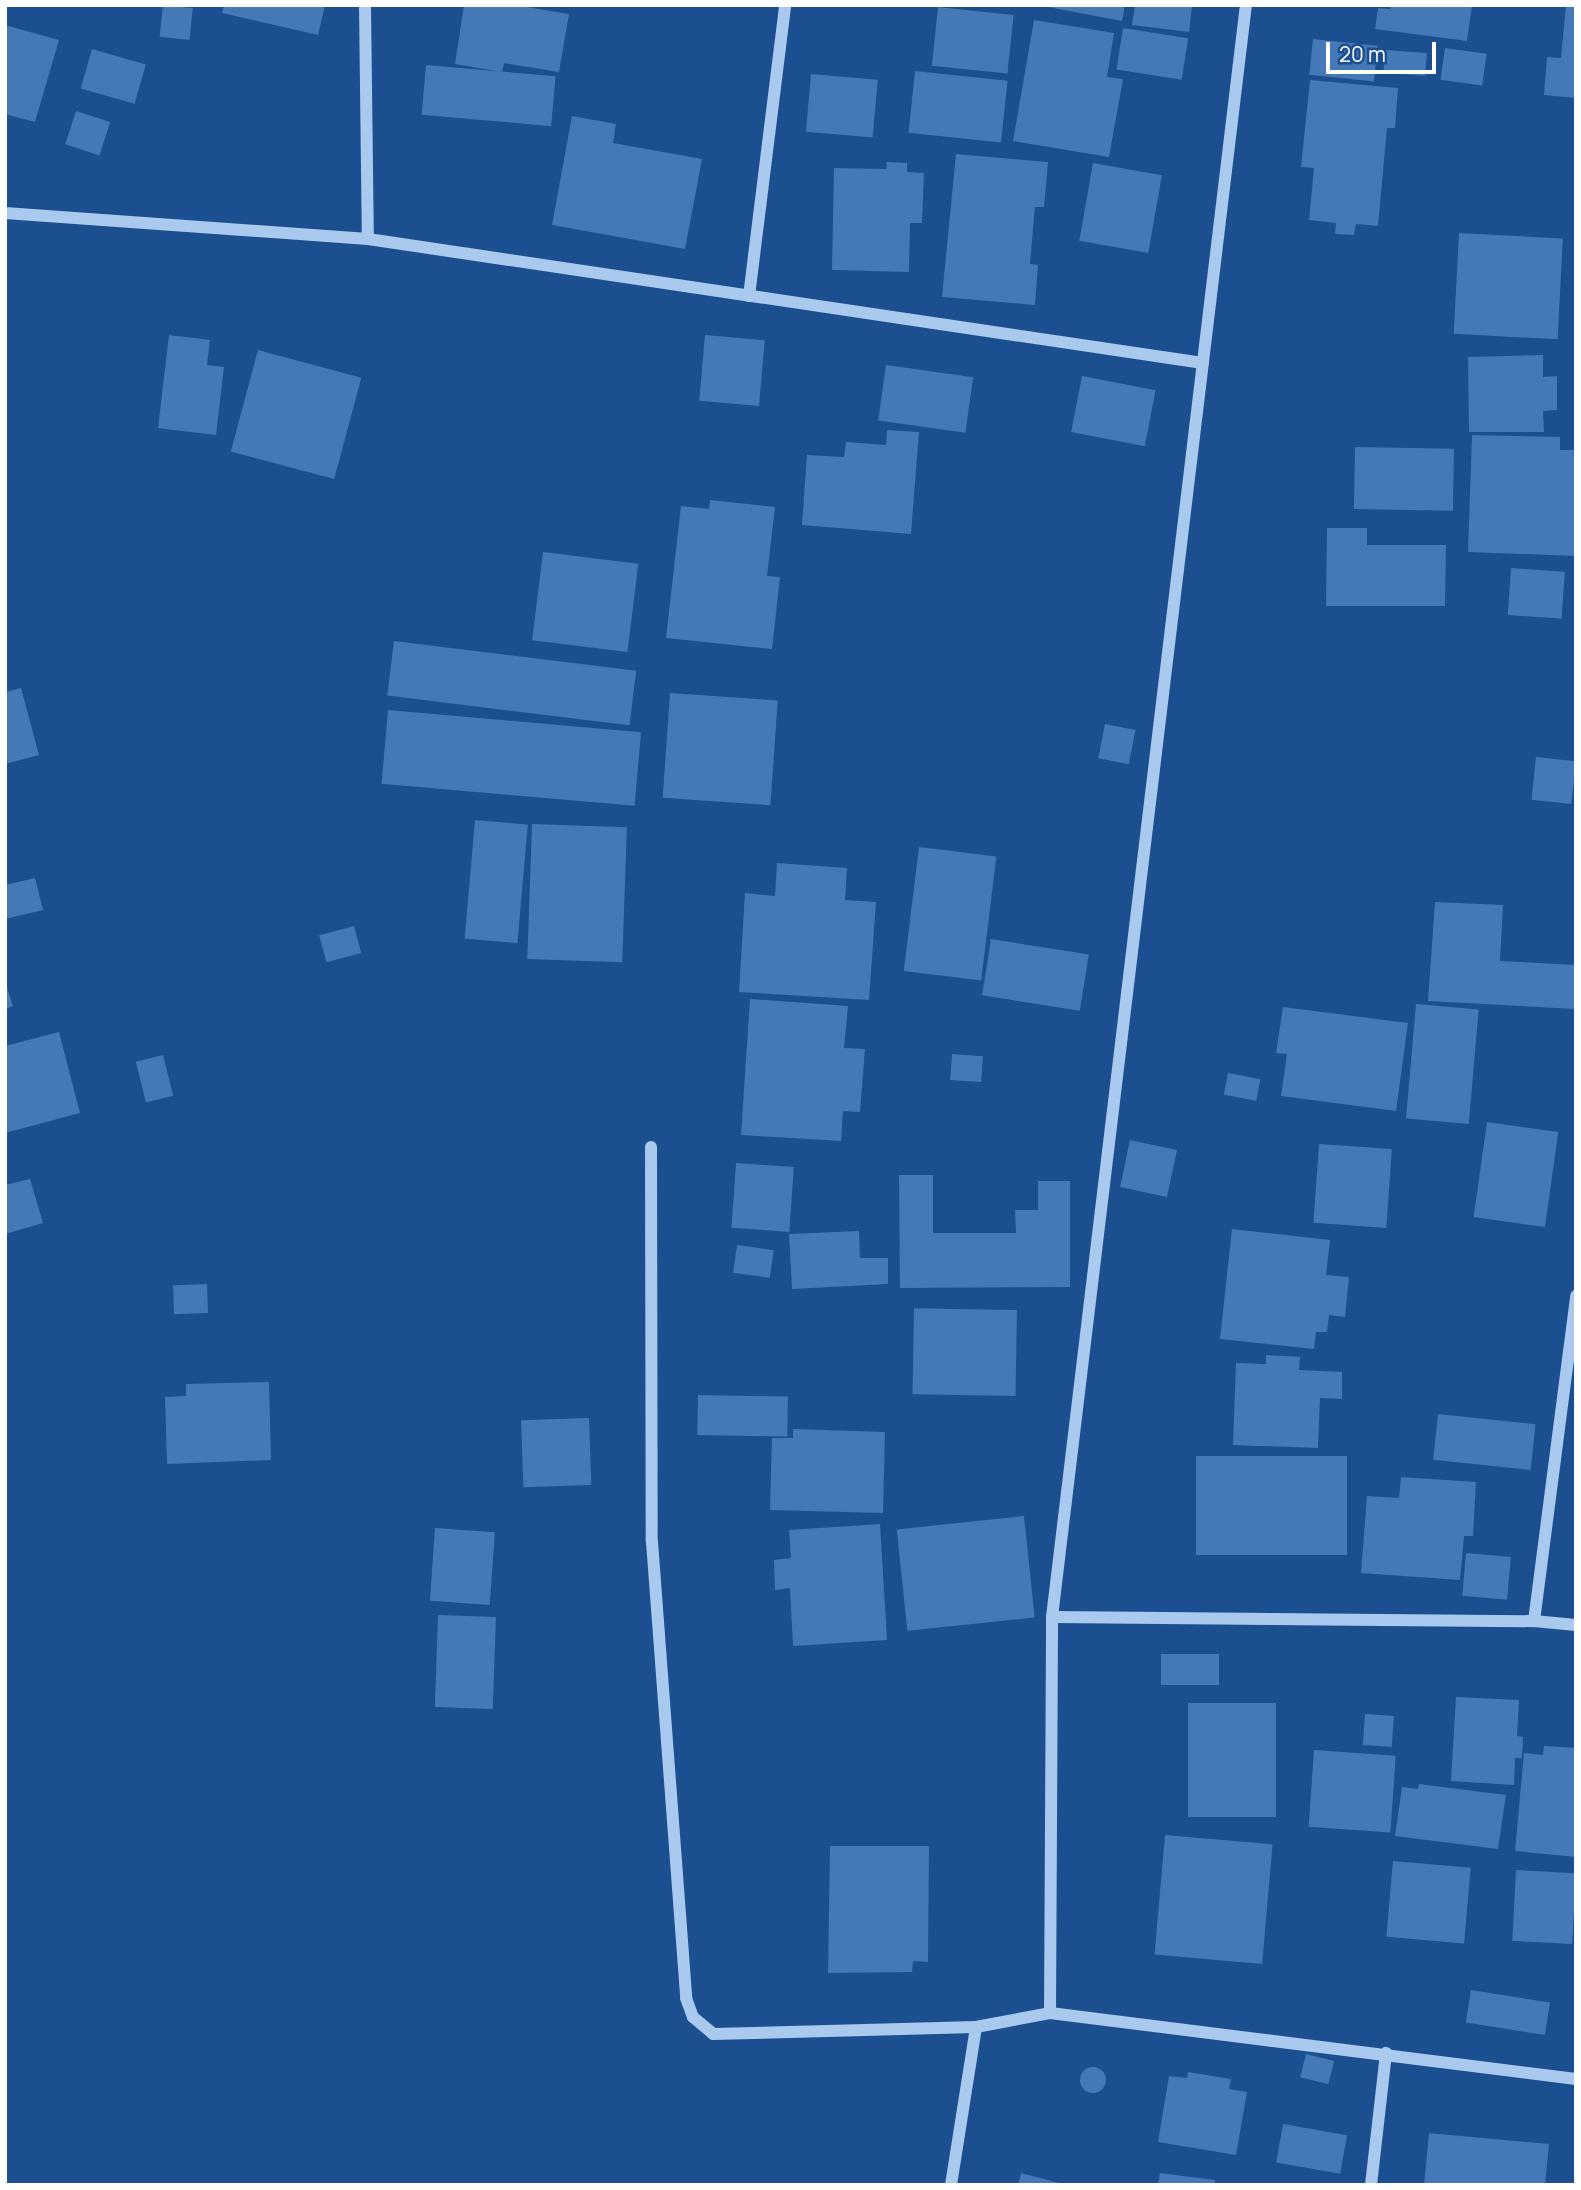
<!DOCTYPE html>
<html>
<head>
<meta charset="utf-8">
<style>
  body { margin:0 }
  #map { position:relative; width:1581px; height:2190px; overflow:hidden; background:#1b4f8f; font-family:Manrope,sans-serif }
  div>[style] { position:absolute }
  .building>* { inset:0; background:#4478b7; transform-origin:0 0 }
  .round { border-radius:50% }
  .minor>* { height:12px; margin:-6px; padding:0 6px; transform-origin:6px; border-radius:6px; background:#a9c9ee }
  span { translate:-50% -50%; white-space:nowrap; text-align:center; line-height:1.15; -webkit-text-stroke:6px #1b4f8f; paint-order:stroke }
  .frame { position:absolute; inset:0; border:7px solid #fff; pointer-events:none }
  .scale { position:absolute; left:1326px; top:42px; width:110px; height:32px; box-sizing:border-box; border:4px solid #fff; border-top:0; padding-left:9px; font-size:21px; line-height:24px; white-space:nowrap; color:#fff; -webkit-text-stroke:5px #1b4f8f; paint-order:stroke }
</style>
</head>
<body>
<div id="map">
  <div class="building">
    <div style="left:163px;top:5px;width:30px;height:32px;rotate:6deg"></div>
    <div style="clip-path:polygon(224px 5px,325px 5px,318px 35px,222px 13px)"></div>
    <div style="clip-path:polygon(464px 5px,515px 5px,569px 14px,559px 72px,504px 63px,502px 72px,455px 64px)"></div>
    <div style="clip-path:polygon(1038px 5px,1125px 5px,1122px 21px)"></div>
    <div style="clip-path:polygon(1135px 5px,1192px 5px,1189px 32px,1132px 25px)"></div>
    <div style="clip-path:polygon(1391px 5px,1472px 5px,1467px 41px,1375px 29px,1378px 8px,1390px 9px)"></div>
    <div style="clip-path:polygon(1566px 5px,1576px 5px,1576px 98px,1544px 95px,1547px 57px,1561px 58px)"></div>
    <div style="left:938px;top:7px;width:76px;height:59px;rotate:6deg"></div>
    <div style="clip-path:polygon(1034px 20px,1114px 33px,1107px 77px,1123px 79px,1109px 157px,1013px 141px)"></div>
    <div style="clip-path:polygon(5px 25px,59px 40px,35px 122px,5px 114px)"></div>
    <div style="left:1123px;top:28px;width:66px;height:42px;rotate:9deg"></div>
    <div style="left:1313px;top:39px;width:65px;height:36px;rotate:6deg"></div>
    <div style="left:1445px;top:48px;width:42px;height:32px;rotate:8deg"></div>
    <div style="left:92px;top:49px;width:56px;height:41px;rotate:16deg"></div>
    <div style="left:1385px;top:50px;width:42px;height:23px;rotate:4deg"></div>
    <div style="left:426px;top:65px;width:130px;height:50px;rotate:5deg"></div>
    <div style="left:915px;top:71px;width:93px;height:62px;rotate:6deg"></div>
    <div style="left:811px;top:74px;width:67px;height:58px;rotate:5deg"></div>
    <div style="clip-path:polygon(1310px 80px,1398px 88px,1395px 128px,1387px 128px,1378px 226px,1356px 224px,1354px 235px,1335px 234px,1336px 223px,1309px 220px,1314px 168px,1301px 167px)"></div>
    <div style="left:76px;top:111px;width:36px;height:35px;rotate:18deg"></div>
    <div style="clip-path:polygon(572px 116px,616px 124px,613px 143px,702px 159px,685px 249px,552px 225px)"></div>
    <div style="clip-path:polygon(956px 154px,1048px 162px,1044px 207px,1035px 207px,1030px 264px,1038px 265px,1035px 305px,942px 297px)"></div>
    <div style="clip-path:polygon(886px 162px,907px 163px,907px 172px,924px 173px,922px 223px,910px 223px,909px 272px,832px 270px,834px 168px,887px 169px)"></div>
    <div style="left:1093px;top:163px;width:70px;height:79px;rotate:10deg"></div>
    <div style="left:1459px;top:233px;width:104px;height:101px;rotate:3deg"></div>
    <div style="clip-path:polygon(169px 335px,210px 340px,207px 365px,224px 367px,216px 435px,158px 428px)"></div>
    <div style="left:705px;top:335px;width:60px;height:66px;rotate:5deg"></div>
    <div style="left:258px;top:350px;width:107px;height:105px;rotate:15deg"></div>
    <div style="clip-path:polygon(1543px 355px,1543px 377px,1557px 376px,1557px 410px,1543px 411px,1544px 432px,1469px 432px,1468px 357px)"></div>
    <div style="left:886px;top:365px;width:88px;height:56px;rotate:8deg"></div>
    <div style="left:1082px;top:376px;width:75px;height:57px;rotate:11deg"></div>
    <div style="clip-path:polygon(887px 430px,919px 432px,911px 534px,802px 525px,807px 455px,844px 457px,846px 442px,886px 445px)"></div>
    <div style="clip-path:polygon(1472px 435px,1560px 437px,1560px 450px,1576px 450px,1575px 556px,1468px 552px)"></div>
    <div style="left:1355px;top:447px;width:99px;height:62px;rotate:1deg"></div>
    <div style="clip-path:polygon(710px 500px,775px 507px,767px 576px,780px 577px,772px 649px,666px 638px,681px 506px,709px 509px)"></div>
    <div style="clip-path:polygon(1327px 528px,1367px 528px,1367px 545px,1446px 545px,1445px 606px,1326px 606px)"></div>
    <div style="left:543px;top:552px;width:96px;height:89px;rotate:7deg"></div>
    <div style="left:1511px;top:568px;width:54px;height:47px;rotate:4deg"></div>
    <div style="left:394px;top:641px;width:244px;height:55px;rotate:7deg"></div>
    <div style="clip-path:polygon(21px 688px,39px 755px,5px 764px,5px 692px)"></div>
    <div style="left:670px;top:693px;width:108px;height:105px;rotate:4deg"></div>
    <div style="left:388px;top:710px;width:254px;height:74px;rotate:5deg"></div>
    <div style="left:1105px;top:724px;width:31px;height:35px;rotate:11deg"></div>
    <div style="left:1536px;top:757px;width:40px;height:43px;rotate:6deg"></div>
    <div style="left:475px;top:820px;width:53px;height:119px;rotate:5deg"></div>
    <div style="left:532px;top:824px;width:95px;height:135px;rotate:2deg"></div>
    <div style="left:919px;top:847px;width:78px;height:125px;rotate:7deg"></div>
    <div style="clip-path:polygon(777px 863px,847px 868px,845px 900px,876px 902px,869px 1000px,739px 992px,745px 893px,775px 896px)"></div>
    <div style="clip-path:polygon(35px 878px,43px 910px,5px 919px,5px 885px)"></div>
    <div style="clip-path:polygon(1435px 902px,1503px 905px,1500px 961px,1576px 965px,1576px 1009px,1428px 1001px)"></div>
    <div style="left:354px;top:926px;width:28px;height:36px;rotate:75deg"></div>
    <div style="left:991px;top:939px;width:99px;height:57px;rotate:9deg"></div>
    <div style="clip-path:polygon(5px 982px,13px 1006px,5px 1009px)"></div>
    <div style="clip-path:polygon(750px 999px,848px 1006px,844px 1048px,865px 1049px,860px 1112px,843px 1111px,841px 1141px,741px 1135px)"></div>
    <div style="left:1416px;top:1004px;width:63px;height:115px;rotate:5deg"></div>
    <div style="clip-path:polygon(1283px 1007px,1408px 1023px,1396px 1111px,1281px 1096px,1287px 1054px,1276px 1053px)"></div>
    <div style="clip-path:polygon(59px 1032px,80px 1113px,5px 1133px,5px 1046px)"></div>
    <div style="left:952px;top:1054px;width:31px;height:26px;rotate:4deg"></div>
    <div style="left:163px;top:1055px;width:42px;height:28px;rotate:76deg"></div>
    <div style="left:1228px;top:1073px;width:33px;height:22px;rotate:11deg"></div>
    <div style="left:1487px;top:1122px;width:72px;height:96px;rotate:8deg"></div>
    <div style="left:1130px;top:1140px;width:48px;height:48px;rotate:12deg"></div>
    <div style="left:1319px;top:1144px;width:73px;height:79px;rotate:4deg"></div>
    <div style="left:736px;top:1163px;width:58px;height:65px;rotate:4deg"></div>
    <div style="clip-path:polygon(899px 1175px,933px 1175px,933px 1233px,1016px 1233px,1015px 1210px,1038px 1210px,1038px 1181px,1070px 1181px,1070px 1287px,900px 1288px)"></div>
    <div style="clip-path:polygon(30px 1179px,43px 1223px,5px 1234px,5px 1185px)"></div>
    <div style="clip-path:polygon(1232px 1229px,1330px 1240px,1326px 1275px,1349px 1277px,1345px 1317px,1329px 1315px,1327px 1332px,1316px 1332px,1314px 1349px,1220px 1339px)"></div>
    <div style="clip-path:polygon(859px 1231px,860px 1258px,888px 1258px,888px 1284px,792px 1289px,789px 1234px)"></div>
    <div style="left:737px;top:1245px;width:37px;height:28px;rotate:8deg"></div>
    <div style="left:207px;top:1284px;width:29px;height:34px;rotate:88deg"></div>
    <div style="left:1017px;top:1310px;width:86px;height:103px;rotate:91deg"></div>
    <div style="clip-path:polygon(1266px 1355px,1300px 1357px,1299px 1370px,1342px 1372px,1342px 1399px,1320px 1398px,1318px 1448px,1233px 1445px,1236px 1363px,1266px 1364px)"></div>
    <div style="clip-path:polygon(269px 1382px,271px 1460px,167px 1464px,165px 1397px,186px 1396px,186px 1384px)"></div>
    <div style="left:698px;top:1395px;width:90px;height:40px;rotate:1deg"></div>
    <div style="left:1438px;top:1414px;width:98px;height:46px;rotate:6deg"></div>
    <div style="left:589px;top:1418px;width:67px;height:68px;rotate:88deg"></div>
    <div style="clip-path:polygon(793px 1429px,885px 1432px,883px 1513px,770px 1510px,772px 1438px,793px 1438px)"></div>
    <div style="left:1196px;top:1456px;width:151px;height:99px"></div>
    <div style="clip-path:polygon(1401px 1477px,1476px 1482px,1473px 1536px,1464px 1536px,1460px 1580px,1361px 1573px,1367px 1496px,1399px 1498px)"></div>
    <div style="left:1024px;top:1516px;width:102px;height:128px;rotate:84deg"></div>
    <div style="clip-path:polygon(880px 1524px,887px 1640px,793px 1646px,790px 1588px,775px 1590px,774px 1560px,791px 1558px,789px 1530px)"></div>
    <div style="left:435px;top:1528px;width:60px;height:73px;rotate:4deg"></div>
    <div style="left:1466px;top:1553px;width:45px;height:43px;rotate:5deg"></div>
    <div style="left:438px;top:1615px;width:58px;height:92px;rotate:2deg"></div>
    <div style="left:1161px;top:1654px;width:58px;height:31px"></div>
    <div style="clip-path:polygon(1456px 1697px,1519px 1700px,1517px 1736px,1523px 1737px,1522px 1758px,1515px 1758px,1514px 1785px,1451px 1781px)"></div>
    <div style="left:1188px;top:1703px;width:88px;height:114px"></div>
    <div style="left:1365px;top:1714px;width:29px;height:31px;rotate:4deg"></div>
    <div style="clip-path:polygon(1544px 1746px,1576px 1748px,1576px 1857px,1515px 1851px,1524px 1753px,1543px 1755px)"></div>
    <div style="left:1314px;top:1750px;width:82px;height:77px;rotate:4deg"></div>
    <div style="clip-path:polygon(1419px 1784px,1506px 1795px,1498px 1849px,1395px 1836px,1402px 1787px,1418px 1789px)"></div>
    <div style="left:1165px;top:1835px;width:108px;height:120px;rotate:5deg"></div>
    <div style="clip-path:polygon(830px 1846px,929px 1846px,928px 1962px,913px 1961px,912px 1972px,828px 1973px)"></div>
    <div style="left:1393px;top:1861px;width:78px;height:76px;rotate:5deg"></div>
    <div style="left:1516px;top:1870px;width:60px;height:71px;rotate:3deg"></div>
    <div style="left:1471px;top:1990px;width:80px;height:33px;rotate:9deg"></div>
    <div style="left:1306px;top:2054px;width:29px;height:24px;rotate:14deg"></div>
    <div class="round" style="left:1080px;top:2067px;width:26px;height:26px"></div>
    <div style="clip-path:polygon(1188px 2072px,1231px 2079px,1229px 2089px,1247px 2092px,1236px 2155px,1158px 2142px,1169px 2076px,1187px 2078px)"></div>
    <div style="left:1283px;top:2124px;width:65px;height:39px;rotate:10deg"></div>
    <div style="clip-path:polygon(1429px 2133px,1549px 2144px,1545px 2185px,1424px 2185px)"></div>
    <div style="clip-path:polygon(1021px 2173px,1063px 2184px,1063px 2185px,1018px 2185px)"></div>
    <div style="clip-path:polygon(1160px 2173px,1215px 2180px,1215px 2185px,1158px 2185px)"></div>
  </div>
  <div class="minor">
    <div style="left:365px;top:5px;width:234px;rotate:89.3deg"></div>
    <div style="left:5px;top:213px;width:364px;rotate:4.1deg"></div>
    <div style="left:368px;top:239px;width:844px;rotate:8.45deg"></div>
    <div style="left:749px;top:296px;width:293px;rotate:-82.9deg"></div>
    <div style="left:651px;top:1147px;width:395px;rotate:89.9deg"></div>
    <div style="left:652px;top:1542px;width:457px;rotate:85.7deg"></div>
    <div style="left:686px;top:1998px;width:20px;rotate:70deg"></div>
    <div style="left:693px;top:2017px;width:26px;rotate:40deg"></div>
    <div style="left:713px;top:2034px;width:263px;rotate:-1.5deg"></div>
    <div style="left:976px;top:2027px;width:75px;rotate:-10.7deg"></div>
    <div style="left:1050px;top:2013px;width:530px;rotate:7.15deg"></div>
    <div style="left:1052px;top:1617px;width:482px;rotate:0.5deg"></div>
    <div style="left:1534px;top:1621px;width:42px;rotate:5.4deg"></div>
    <div style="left:1534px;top:1621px;width:328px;rotate:-82.6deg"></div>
    <div style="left:1050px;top:2013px;width:396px;rotate:-89.7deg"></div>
    <div style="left:1052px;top:1617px;width:1624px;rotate:-83.14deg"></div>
    <div style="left:951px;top:2185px;width:160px;rotate:-81deg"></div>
    <div style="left:1371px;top:2185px;width:133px;rotate:-83.5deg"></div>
  </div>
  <div class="frame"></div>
  <div class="scale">20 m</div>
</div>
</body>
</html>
